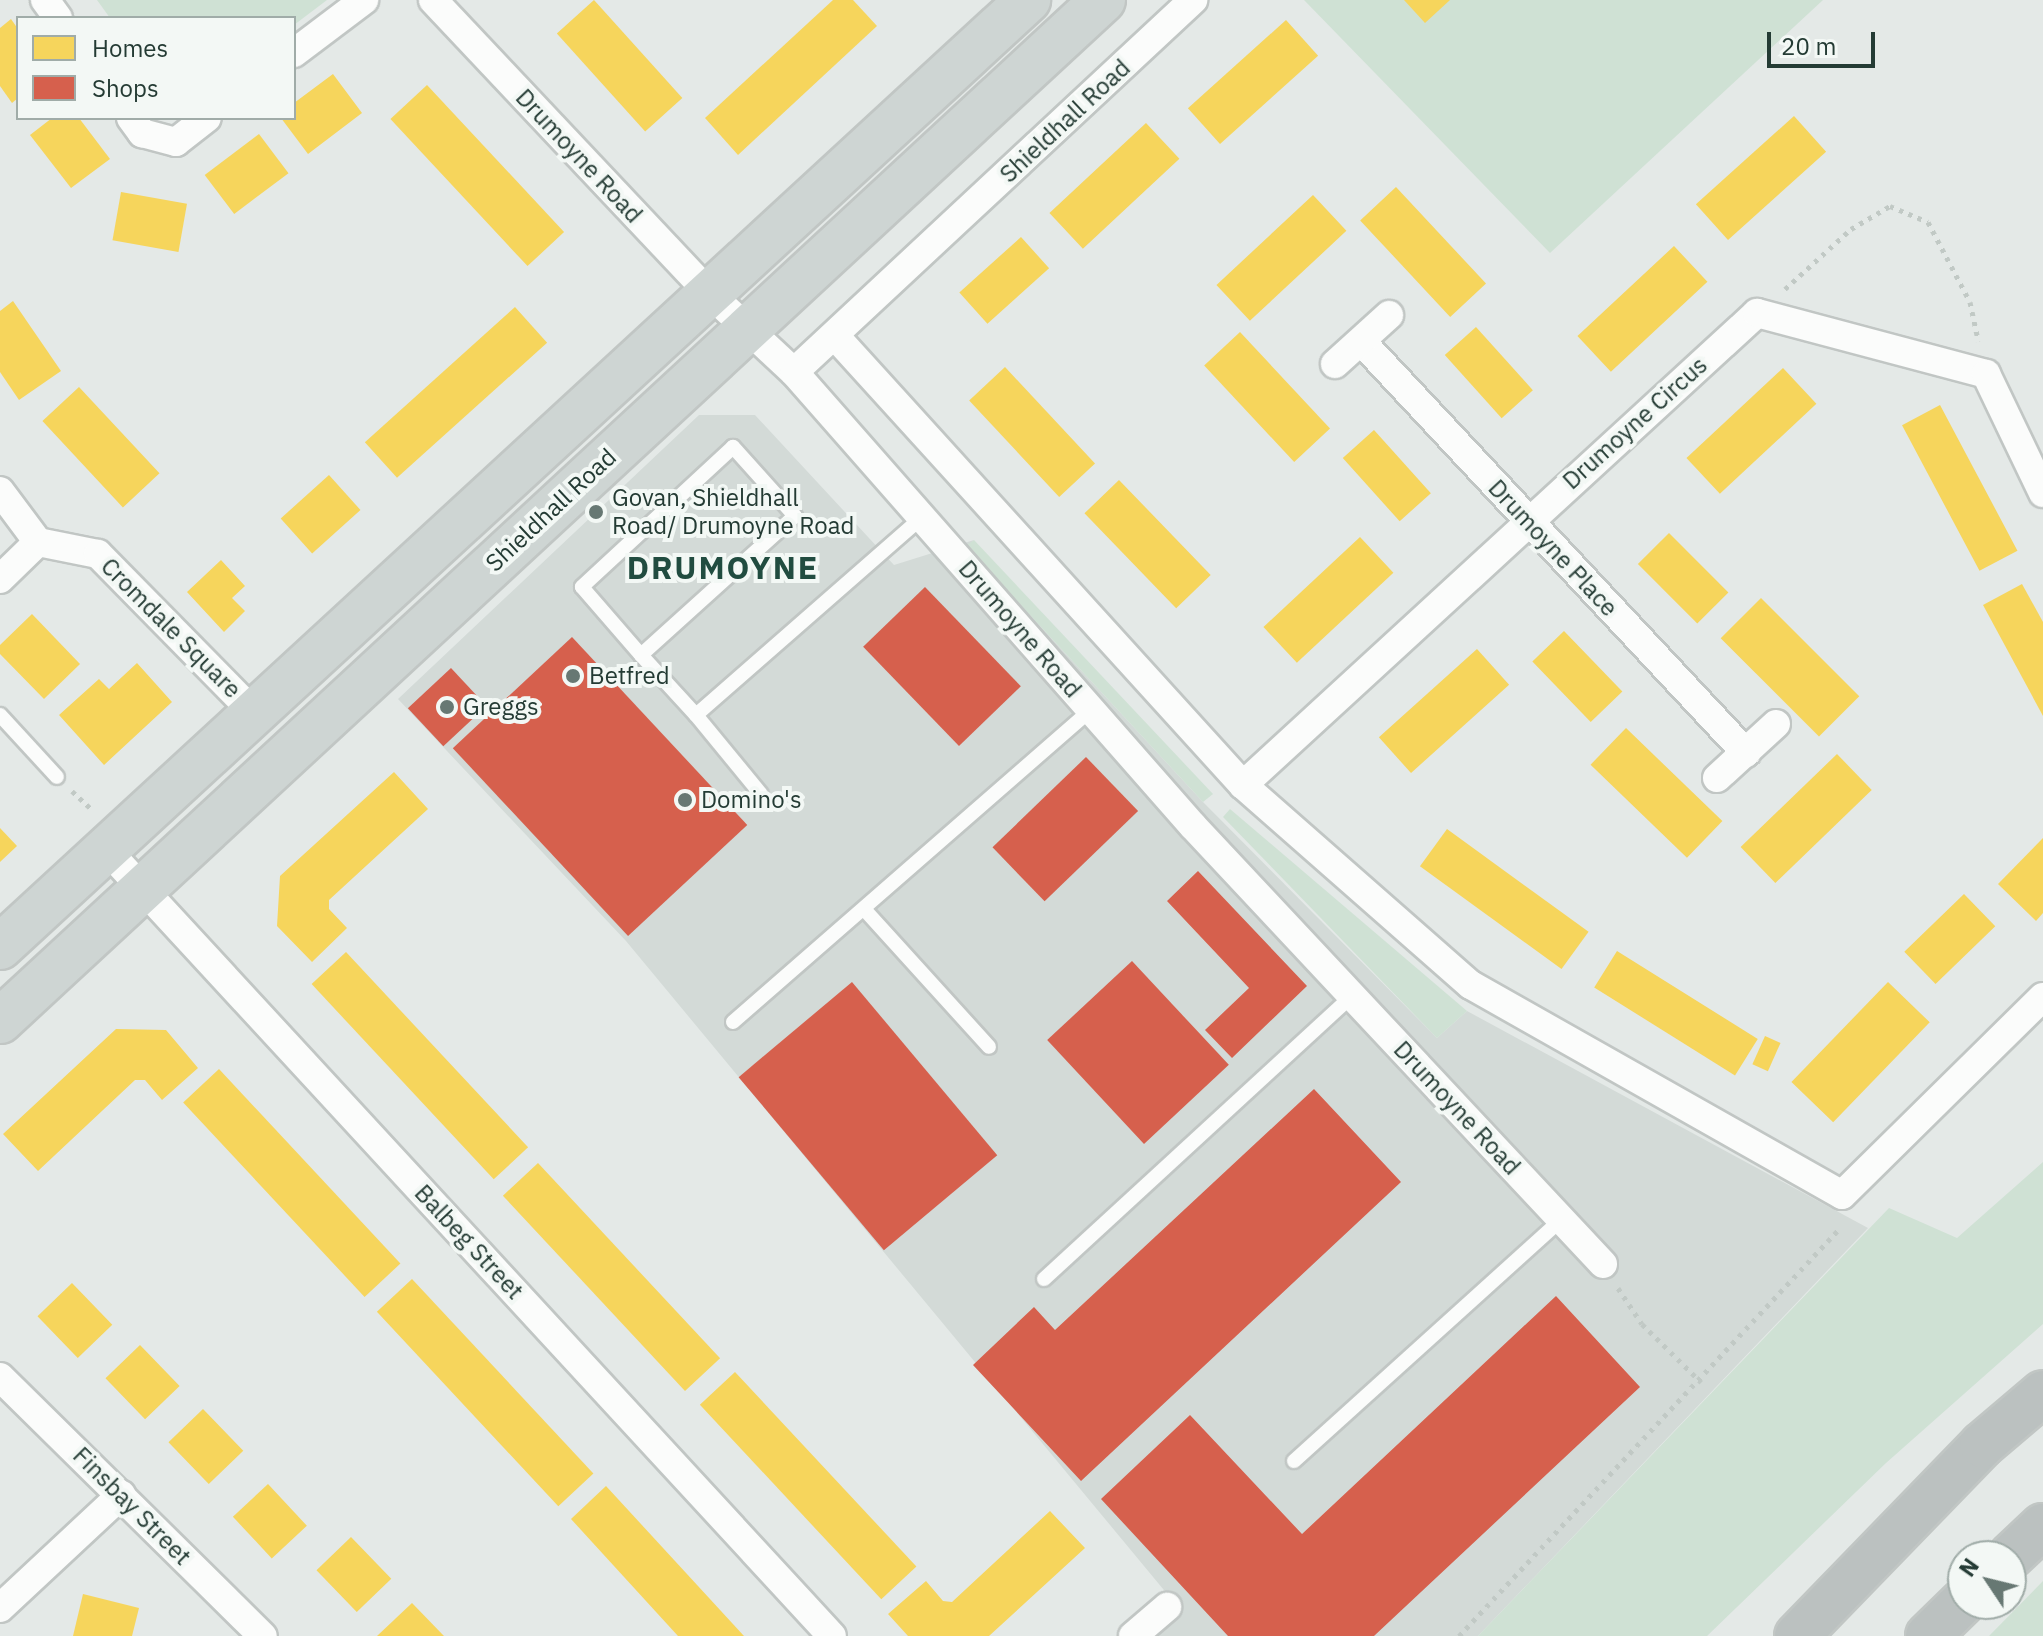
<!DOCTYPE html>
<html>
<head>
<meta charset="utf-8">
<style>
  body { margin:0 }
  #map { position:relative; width:2043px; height:1636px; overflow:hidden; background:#e4e9e7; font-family:"IBM Plex Sans",sans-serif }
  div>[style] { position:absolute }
  .built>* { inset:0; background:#d3dad7 }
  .green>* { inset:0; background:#cfe1d4 }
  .homes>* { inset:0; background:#f6d55c; transform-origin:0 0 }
  .shops>* { inset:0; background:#d6604d; transform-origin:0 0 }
  .path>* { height:5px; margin-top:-2.5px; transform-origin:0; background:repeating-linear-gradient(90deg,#c1c9c5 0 4px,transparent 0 10px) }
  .roads { filter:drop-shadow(2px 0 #c1c6c4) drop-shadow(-2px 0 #c1c6c4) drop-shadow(0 2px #c1c6c4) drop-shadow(0 -2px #c1c6c4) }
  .lane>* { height:14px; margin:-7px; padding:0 7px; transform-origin:7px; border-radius:7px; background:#fbfcfb }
  .street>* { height:28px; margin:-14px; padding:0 14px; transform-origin:14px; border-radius:14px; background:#fbfcfb }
  .primary>* { height:44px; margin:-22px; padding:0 22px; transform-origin:22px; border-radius:22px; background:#ced5d3 }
  .highway>* { height:44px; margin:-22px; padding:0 22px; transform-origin:22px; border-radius:22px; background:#bbc1c0 }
  .dots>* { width:22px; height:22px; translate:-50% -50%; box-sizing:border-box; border:4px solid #f3f8f5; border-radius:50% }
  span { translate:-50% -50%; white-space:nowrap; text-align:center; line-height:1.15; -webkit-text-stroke:8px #f3f8f5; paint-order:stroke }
  .street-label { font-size:24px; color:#243b34 }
  .poi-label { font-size:24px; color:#243b34 }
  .left { translate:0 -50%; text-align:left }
  .district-label { font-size:32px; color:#214c40; font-weight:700; letter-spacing:2px }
  .legend { position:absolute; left:16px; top:16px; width:280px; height:104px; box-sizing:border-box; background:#f3f8f5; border:2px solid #a0aca8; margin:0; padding:10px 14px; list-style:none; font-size:24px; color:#243b34 }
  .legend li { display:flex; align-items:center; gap:16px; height:40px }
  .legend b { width:40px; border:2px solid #a0aca8 }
  .north { position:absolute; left:1947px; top:1540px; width:80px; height:80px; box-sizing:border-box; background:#f3f8f5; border:2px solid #a0aca8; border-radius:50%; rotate:305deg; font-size:22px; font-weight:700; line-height:32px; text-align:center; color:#243b34 }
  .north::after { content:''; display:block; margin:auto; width:28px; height:36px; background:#677873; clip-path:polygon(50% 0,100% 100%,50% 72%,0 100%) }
  .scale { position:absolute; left:1767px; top:32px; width:108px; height:36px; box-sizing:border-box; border:4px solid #243b34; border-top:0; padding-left:10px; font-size:24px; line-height:28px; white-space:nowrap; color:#243b34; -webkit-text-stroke:6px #f3f8f5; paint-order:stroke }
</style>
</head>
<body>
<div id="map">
  <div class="built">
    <div style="clip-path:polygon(699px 415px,755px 415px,894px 565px,974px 540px,967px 547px,1203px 802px,1437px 1038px,1467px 1011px,1868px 1228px,1478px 1636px,1136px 1636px,1173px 1601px,626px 941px,398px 699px)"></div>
  </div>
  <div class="green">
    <div style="clip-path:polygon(97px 0,327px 0,294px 25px,294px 18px,110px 18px)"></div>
    <div style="clip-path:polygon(1304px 0,1823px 0,1550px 253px)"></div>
    <div style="clip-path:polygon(974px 540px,1213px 794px,1203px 802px,966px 546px)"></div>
    <div style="clip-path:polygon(1230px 809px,1467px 1011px,1437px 1038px,1223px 817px)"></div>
    <div style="clip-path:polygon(2043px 1162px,2043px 1324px,1886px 1463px,1707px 1636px,1478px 1636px,1889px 1208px,1957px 1238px)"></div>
    <div style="clip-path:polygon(2043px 1581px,2043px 1636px,1989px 1636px)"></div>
  </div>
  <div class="homes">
    <div style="left:594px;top:0;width:132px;height:50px;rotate:48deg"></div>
    <div style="clip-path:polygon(833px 0,853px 0,877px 26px,738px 155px,705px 118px)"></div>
    <div style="clip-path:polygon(1404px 0,1450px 0,1425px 23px)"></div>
    <div style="clip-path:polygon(11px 19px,18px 29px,18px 98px,12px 103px,0 86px,0 28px)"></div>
    <div style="left:1286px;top:20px;width:48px;height:132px;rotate:48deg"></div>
    <div style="clip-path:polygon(333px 74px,362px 113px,308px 154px,281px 118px,294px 118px,294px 103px)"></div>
    <div style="left:427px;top:85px;width:201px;height:50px;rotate:47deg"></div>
    <div style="left:1794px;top:116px;width:48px;height:132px;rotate:48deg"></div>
    <div style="clip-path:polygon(52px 118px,79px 118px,110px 159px,71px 188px,30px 135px)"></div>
    <div style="left:1146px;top:123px;width:49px;height:132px;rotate:47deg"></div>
    <div style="left:259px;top:134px;width:49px;height:68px;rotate:53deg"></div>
    <div style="left:1396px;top:187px;width:132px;height:49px;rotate:47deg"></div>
    <div style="left:121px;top:192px;width:67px;height:49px;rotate:10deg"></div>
    <div style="left:1313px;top:195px;width:49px;height:132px;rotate:47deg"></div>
    <div style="left:1021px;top:237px;width:42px;height:83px;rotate:48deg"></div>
    <div style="left:1674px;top:246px;width:49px;height:132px;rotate:47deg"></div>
    <div style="clip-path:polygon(13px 301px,61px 371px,19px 400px,0 372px,0 311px)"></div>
    <div style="left:515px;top:307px;width:48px;height:202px;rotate:48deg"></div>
    <div style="left:1476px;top:327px;width:85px;height:42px;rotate:48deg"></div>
    <div style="left:1240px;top:332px;width:132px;height:49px;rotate:47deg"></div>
    <div style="left:1005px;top:367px;width:132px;height:49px;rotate:47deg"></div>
    <div style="left:1783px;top:368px;width:49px;height:132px;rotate:47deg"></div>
    <div style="left:79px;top:387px;width:118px;height:50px;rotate:47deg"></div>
    <div style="left:1940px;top:405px;width:165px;height:43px;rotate:62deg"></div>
    <div style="left:1374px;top:430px;width:85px;height:42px;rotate:48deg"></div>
    <div style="left:329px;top:475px;width:47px;height:65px;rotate:48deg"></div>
    <div style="left:1119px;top:480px;width:132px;height:48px;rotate:46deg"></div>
    <div style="left:1669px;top:533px;width:84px;height:44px;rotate:45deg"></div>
    <div style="left:1360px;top:537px;width:49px;height:132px;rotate:47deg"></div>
    <div style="clip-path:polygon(221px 560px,245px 586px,232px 598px,245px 611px,224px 632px,187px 592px)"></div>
    <div style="clip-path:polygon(2022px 584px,2043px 622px,2043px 716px,1983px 605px)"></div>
    <div style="left:1761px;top:598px;width:139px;height:57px;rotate:45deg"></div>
    <div style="clip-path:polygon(32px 614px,80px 664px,44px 699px,0 654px,0 645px)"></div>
    <div style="left:1564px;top:631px;width:84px;height:44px;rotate:46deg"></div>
    <div style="left:1477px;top:649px;width:48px;height:132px;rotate:48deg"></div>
    <div style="clip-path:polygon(137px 663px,172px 702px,104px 765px,59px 715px,99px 679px,109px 689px)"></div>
    <div style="left:1626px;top:728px;width:134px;height:51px;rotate:44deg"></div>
    <div style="left:1837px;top:754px;width:50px;height:134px;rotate:46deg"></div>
    <div style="clip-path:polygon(394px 772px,428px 809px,329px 900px,329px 909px,347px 928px,312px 962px,277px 926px,280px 876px)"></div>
    <div style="clip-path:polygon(0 828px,17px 846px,0 862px)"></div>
    <div style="left:1447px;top:829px;width:175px;height:46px;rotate:36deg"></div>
    <div style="clip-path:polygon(2043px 838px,2043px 913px,2036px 921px,1998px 884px)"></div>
    <div style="left:1964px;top:894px;width:45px;height:83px;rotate:46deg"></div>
    <div style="left:1617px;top:951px;width:166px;height:43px;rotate:32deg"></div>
    <div style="left:346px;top:952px;width:267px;height:47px;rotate:47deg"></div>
    <div style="left:1888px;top:982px;width:58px;height:139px;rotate:44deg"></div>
    <div style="clip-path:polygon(116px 1029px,166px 1030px,198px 1068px,162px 1100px,145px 1080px,135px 1080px,38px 1171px,3px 1134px)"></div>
    <div style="left:1765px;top:1036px;width:17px;height:31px;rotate:24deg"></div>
    <div style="left:219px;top:1069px;width:266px;height:49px;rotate:47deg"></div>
    <div style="left:538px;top:1163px;width:267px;height:48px;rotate:47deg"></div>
    <div style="left:412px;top:1279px;width:266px;height:48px;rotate:47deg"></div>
    <div style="left:72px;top:1283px;width:58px;height:48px;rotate:46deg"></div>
    <div style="left:140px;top:1345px;width:57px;height:48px;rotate:46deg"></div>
    <div style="left:735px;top:1372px;width:266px;height:48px;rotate:47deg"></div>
    <div style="left:203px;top:1409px;width:58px;height:48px;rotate:46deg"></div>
    <div style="left:268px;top:1484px;width:57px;height:48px;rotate:47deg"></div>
    <div style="clip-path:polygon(606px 1486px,744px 1636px,678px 1636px,571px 1519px)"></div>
    <div style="clip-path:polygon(1050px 1511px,1085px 1548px,989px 1636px,908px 1636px,888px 1614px,926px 1581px,943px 1601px,952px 1602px)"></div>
    <div style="left:351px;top:1537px;width:58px;height:48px;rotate:46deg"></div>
    <div style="clip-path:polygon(83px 1594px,139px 1608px,132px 1636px,73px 1636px)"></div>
    <div style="clip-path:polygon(412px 1603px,444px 1636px,377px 1636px)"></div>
  </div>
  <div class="shops">
    <div style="left:925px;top:587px;width:138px;height:86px;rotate:46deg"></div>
    <div style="left:572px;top:637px;width:257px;height:163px;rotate:47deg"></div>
    <div style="left:451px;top:668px;width:52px;height:59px;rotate:47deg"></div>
    <div style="left:1086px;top:757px;width:75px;height:130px;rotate:46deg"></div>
    <div style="clip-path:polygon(1198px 871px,1307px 986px,1232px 1058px,1205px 1030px,1249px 988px,1167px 901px)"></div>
    <div style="left:1132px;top:961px;width:142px;height:116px;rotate:47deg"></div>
    <div style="left:852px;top:982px;width:226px;height:148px;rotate:50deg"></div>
    <div style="clip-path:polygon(1314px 1089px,1401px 1182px,1081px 1481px,973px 1365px,1034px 1307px,1055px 1330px)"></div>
    <div style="clip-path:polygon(1556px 1296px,1640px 1387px,1374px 1636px,1228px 1636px,1101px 1499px,1190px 1415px,1302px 1534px)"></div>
  </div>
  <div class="path">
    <div style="left:1785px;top:289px;width:89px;rotate:-42.3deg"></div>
    <div style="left:1851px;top:229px;width:45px;rotate:-30.5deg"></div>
    <div style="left:1890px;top:206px;width:41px;rotate:22.8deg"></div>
    <div style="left:1928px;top:222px;width:90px;rotate:62.3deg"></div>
    <div style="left:1970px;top:302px;width:40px;rotate:78deg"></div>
    <div style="left:72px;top:791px;width:26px;rotate:43deg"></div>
    <div style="left:1618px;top:1288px;width:43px;rotate:56.3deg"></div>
    <div style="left:1642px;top:1324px;width:83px;rotate:44.5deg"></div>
    <div style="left:1459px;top:1636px;width:558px;rotate:-46.96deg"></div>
  </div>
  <div class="roads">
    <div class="lane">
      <div style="left:641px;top:655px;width:207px;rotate:-42.1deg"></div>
      <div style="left:795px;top:516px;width:93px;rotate:-131.9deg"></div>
      <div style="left:733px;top:447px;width:206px;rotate:137.2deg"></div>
      <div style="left:582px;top:587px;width:90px;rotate:49.1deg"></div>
      <div style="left:641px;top:655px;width:81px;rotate:47.5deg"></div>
      <div style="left:696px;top:715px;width:300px;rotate:-41.2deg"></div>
      <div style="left:0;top:715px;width:84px;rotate:47.4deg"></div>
      <div style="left:696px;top:715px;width:102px;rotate:50.6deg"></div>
      <div style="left:864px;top:909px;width:186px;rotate:47.8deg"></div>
      <div style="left:733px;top:1022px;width:475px;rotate:-41.1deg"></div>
      <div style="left:1044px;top:1279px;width:418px;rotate:-42.6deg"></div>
      <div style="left:1294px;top:1461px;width:360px;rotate:-42.1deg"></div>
    </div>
    <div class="street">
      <div style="left:45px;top:0;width:22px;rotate:54deg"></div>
      <div style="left:433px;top:0;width:400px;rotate:46.7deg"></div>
      <div style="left:707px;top:291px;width:119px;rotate:43deg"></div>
      <div style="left:794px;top:372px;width:604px;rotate:48.69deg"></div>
      <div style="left:1193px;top:826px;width:600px;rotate:46.89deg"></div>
      <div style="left:294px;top:53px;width:88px;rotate:-37.1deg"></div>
      <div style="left:131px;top:118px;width:19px;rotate:54deg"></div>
      <div style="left:142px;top:133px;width:35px;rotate:15deg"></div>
      <div style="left:176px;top:142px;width:39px;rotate:-38deg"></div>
      <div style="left:836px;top:337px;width:605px;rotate:47.75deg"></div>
      <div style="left:1243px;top:785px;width:303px;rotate:41.3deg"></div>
      <div style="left:1471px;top:985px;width:426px;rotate:29.5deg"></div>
      <div style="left:1842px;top:1195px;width:282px;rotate:-44.6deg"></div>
      <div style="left:1361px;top:341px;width:564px;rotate:46.94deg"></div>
      <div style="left:1335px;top:364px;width:73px;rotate:-42.2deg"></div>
      <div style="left:794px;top:372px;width:546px;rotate:-42.99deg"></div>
      <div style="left:0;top:491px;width:64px;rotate:53.3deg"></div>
      <div style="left:0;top:579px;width:53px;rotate:-44.2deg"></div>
      <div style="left:38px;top:542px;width:61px;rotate:11.3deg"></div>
      <div style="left:98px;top:554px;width:221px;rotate:45.5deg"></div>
      <div style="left:1717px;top:778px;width:80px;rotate:-42.5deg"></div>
      <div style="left:1243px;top:785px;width:698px;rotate:-42.56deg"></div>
      <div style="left:1757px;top:313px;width:237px;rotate:14.9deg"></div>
      <div style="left:1986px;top:374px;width:132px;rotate:64.4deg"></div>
      <div style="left:105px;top:848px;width:1072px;rotate:47.31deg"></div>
      <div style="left:0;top:1377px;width:369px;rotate:44.6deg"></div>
      <div style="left:0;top:1608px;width:166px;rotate:-43deg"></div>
      <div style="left:1133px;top:1636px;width:45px;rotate:-40.5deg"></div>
    </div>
    <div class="primary">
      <div style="left:0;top:947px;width:1398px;rotate:-42.65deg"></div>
      <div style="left:0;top:1021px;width:1503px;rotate:-42.79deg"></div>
    </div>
    <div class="highway">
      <div style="left:2011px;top:1556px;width:44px;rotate:-43.2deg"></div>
      <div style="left:1797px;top:1636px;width:266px;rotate:-45.9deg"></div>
      <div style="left:1982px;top:1445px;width:80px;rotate:-40.4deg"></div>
      <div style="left:1928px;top:1636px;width:49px;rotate:-44.2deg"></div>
    </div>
  </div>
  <div class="dots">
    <div style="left:596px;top:512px;background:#677873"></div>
    <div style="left:573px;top:676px;background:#677873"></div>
    <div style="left:447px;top:707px;background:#677873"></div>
    <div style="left:685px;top:800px;background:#677873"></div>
  </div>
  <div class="street-label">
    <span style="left:1065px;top:121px;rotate:-43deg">Shieldhall Road</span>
    <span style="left:579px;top:156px;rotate:47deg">Drumoyne Road</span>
    <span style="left:1635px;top:423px;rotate:-42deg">Drumoyne Circus</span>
    <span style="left:551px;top:510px;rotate:-43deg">Shieldhall Road</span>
    <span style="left:1553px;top:548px;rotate:47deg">Drumoyne Place</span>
    <span style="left:171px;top:628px;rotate:45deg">Cromdale Square</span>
    <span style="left:1020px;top:629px;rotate:49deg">Drumoyne Road</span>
    <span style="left:1457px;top:1108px;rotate:47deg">Drumoyne Road</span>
    <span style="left:469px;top:1242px;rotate:47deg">Balbeg Street</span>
    <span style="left:132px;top:1506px;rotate:45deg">Finsbay Street</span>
  </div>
  <div class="poi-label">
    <span class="left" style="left:612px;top:512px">Govan, Shieldhall<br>Road/ Drumoyne Road</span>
    <span class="left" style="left:589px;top:676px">Betfred</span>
    <span class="left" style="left:463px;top:707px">Greggs</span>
    <span class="left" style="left:701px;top:800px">Domino's</span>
  </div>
  <div class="district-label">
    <span style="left:723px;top:567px">DRUMOYNE</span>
  </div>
  <ul class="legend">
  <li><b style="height:22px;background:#f6d55c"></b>Homes</li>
  <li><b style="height:22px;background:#d6604d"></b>Shops</li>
  </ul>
  <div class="north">N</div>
  <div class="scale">20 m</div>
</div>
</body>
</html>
